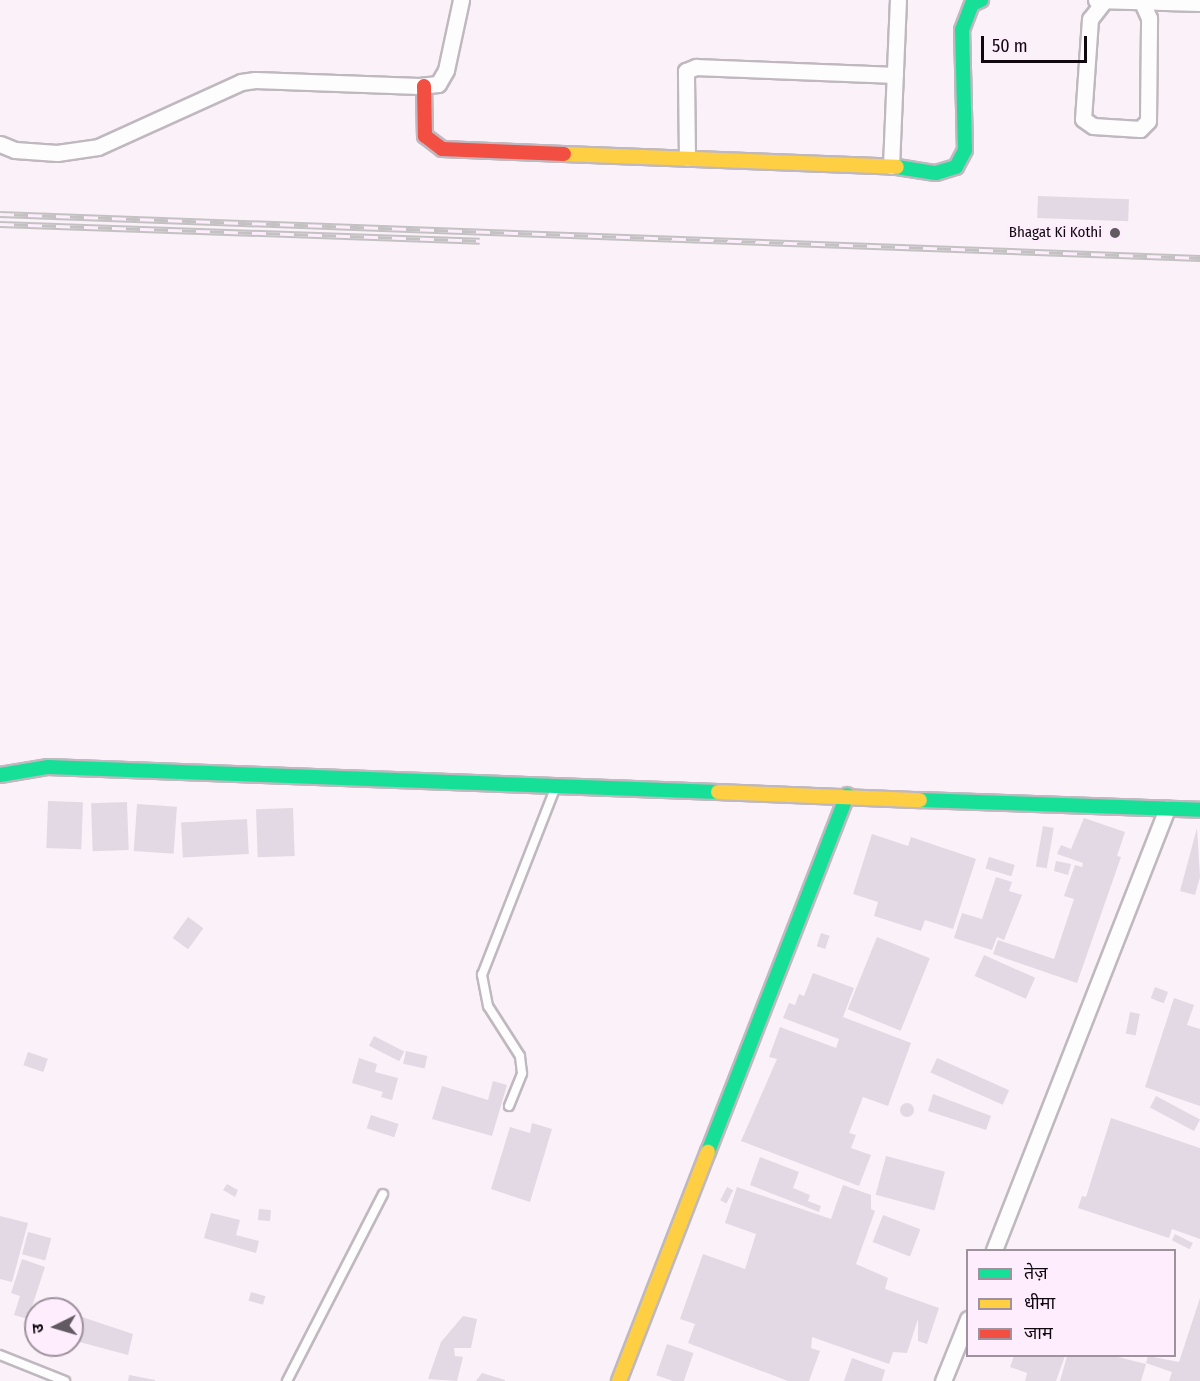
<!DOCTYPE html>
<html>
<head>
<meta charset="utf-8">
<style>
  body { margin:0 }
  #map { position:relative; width:1200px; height:1381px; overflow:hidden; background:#faf1f9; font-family:"Fira Sans Condensed","Noto Sans Devanagari",sans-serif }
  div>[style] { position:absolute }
  .building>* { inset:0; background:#e2d9e4; transform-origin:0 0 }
  .round { border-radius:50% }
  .roads { filter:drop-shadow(2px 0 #c0b8bf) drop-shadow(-2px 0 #c0b8bf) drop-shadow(0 2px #c0b8bf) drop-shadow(0 -2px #c0b8bf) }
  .lane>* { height:8px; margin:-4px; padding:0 4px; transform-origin:4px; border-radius:4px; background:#fefdfe }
  .street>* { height:15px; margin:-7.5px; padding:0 7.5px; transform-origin:7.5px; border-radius:7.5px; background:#fefdfe }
  .fast>* { height:14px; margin:-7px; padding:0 7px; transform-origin:7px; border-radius:7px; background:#16e098 }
  .slow>* { height:14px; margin:-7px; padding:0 7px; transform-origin:7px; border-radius:7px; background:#ffcf43 }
  .jam>* { height:14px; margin:-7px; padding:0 7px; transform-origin:7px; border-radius:7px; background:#f24e42 }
  .rail>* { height:7px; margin-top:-3.5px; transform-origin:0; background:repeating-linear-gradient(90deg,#feedfc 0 14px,#c4c1c3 0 28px); box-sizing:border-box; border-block:2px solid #c4c1c3 }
  .dots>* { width:16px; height:16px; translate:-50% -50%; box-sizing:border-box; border:3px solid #feedfc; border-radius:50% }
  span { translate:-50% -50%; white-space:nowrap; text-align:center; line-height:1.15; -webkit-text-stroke:5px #feedfc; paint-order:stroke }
  .poi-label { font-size:15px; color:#100910 }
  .right { translate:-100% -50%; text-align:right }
  .legend { position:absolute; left:966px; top:1249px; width:210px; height:108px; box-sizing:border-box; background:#feedfc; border:2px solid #9f929e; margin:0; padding:8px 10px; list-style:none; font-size:18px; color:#100910 }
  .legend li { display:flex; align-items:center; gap:12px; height:30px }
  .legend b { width:30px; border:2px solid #9f929e }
  .north { position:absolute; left:24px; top:1297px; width:60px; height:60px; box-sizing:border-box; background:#feedfc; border:2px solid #9f929e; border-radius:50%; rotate:265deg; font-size:16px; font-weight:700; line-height:24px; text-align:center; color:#100910 }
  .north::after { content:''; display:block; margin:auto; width:21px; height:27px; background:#625a62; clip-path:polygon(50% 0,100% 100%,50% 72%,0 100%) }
  .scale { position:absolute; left:981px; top:36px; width:106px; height:27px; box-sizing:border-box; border:3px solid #100910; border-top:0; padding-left:8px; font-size:18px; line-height:21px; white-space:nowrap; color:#100910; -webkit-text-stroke:4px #feedfc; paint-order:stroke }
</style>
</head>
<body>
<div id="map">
  <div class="building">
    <div style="left:1038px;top:196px;width:91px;height:22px;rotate:2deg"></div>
    <div style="left:48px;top:801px;width:35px;height:47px;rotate:2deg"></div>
    <div style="left:127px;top:802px;width:48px;height:36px;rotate:88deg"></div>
    <div style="left:137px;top:804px;width:40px;height:47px;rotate:4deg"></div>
    <div style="left:293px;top:808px;width:48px;height:37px;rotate:88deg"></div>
    <div style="clip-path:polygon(1084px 818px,1125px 832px,1117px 856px,1121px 857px,1077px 983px,993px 954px,998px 940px,1054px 959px,1074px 899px,1064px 896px,1075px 865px,1082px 867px,1083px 863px,1057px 854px,1061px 845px,1071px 849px)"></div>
    <div style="left:247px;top:819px;width:35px;height:66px;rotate:87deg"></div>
    <div style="left:1043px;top:826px;width:11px;height:41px;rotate:10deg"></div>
    <div style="clip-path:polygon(1197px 828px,1200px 877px,1195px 895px,1180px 891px)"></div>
    <div style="clip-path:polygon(872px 834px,908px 846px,911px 837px,976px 859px,953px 929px,925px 920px,921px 931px,874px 916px,878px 902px,853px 894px)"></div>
    <div style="left:989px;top:857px;width:27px;height:12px;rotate:17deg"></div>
    <div style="clip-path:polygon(1056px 861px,1071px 864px,1068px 875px,1054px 871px)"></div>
    <div style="clip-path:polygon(996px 877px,1012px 882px,1009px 891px,1022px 895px,1004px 940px,997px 937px,992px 950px,954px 938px,962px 913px,982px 919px)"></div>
    <div style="left:188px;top:917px;width:19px;height:26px;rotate:36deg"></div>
    <div style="left:821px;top:933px;width:9px;height:14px;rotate:18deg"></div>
    <div style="left:877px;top:937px;width:57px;height:78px;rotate:22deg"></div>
    <div style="left:984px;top:955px;width:56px;height:23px;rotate:24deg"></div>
    <div style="clip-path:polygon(813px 973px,854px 988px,843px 1017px,911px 1043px,888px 1106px,863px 1097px,849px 1133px,856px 1135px,851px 1148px,871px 1155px,859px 1186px,741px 1141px,777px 1059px,769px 1057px,780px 1027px,836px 1048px,839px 1039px,783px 1018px,789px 1003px,795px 1005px,799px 994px,804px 996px)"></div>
    <div style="left:1155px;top:987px;width:14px;height:12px;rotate:21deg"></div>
    <div style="clip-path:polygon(1174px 998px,1194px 1005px,1187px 1025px,1200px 1029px,1200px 1106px,1145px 1087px)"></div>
    <div style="left:1130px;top:1012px;width:10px;height:22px;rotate:11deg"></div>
    <div style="left:374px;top:1036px;width:34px;height:11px;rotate:27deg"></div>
    <div style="left:406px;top:1051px;width:22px;height:13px;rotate:13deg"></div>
    <div style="left:28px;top:1052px;width:21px;height:14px;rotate:19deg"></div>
    <div style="clip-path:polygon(359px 1058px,377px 1064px,375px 1072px,398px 1078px,392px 1100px,381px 1097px,383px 1092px,352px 1083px)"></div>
    <div style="left:937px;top:1058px;width:79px;height:16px;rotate:24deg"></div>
    <div style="clip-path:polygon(493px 1081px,507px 1085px,492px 1136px,432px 1119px,442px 1086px,488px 1100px)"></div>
    <div style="clip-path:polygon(933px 1094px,991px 1116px,986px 1130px,928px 1111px)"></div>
    <div style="left:1156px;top:1096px;width:50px;height:13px;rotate:28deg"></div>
    <div class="round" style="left:900px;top:1103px;width:14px;height:14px"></div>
    <div style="left:371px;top:1115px;width:29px;height:14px;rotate:18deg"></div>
    <div style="clip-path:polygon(1111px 1118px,1200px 1148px,1200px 1239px,1172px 1229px,1169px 1238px,1078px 1208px,1082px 1196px,1086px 1197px)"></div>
    <div style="clip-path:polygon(532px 1123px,552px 1129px,530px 1202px,491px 1189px,510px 1127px,530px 1133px)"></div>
    <div style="left:886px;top:1156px;width:61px;height:40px;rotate:15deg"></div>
    <div style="clip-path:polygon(760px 1157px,799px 1172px,793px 1188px,810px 1195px,808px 1201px,821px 1206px,819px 1212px,750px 1185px)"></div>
    <div style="clip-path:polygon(227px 1184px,238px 1190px,235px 1197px,223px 1190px)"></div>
    <div style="clip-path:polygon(843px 1185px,871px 1195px,871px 1209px,875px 1211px,856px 1264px,888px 1278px,885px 1289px,939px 1308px,927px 1344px,918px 1341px,918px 1319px,907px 1353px,893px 1352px,889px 1364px,812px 1337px,811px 1348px,820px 1351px,809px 1381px,788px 1381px,688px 1343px,695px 1324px,680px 1319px,703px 1254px,745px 1269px,756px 1234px,725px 1223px,737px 1187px,831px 1219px)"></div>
    <div style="left:727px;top:1187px;width:7px;height:15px;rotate:27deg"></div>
    <div style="left:259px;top:1209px;width:12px;height:11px;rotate:5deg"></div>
    <div style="clip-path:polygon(211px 1213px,240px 1220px,236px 1235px,259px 1241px,256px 1253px,204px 1238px)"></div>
    <div style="left:883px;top:1215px;width:40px;height:29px;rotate:21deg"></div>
    <div style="clip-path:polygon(0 1216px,28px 1223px,12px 1282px,0 1279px)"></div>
    <div style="left:28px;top:1232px;width:24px;height:23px;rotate:15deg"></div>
    <div style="left:1175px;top:1234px;width:20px;height:7px;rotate:27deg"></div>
    <div style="clip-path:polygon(22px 1259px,45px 1267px,28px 1319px,14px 1315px,20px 1296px,11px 1293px)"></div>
    <div style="left:251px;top:1292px;width:15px;height:9px;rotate:16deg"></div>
    <div style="clip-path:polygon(1200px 1298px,1200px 1381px,1169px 1381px,1172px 1372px,1146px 1363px,1148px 1356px,1179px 1362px)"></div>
    <div style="clip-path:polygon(76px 1315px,133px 1334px,128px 1355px,72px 1340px)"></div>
    <div style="clip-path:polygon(463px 1316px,477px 1319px,471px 1348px,454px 1348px,455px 1356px,463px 1357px,457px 1381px,428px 1379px,441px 1342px)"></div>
    <div style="left:667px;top:1344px;width:28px;height:33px;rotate:19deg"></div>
    <div style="clip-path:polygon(1014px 1356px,1065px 1356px,1056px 1381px,1025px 1381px,1027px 1373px,1010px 1367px)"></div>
    <div style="clip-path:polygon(1067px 1356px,1114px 1356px,1146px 1364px,1141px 1381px,1060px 1381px)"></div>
    <div style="clip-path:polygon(852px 1358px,885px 1370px,882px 1381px,844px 1381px)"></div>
    <div style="clip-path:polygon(482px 1373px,505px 1380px,505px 1381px,476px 1381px)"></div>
    <div style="clip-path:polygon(129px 1375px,155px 1380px,155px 1381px,128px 1381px)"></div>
  </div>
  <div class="roads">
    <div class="lane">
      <div style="left:509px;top:1106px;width:35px;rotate:-68deg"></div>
      <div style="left:522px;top:1073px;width:17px;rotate:-97deg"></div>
      <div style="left:520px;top:1056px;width:59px;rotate:-122.6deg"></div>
      <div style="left:488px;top:1006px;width:32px;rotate:-101deg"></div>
      <div style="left:482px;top:975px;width:200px;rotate:-68.6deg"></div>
      <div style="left:0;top:1355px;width:70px;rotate:21.8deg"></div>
      <div style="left:287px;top:1381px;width:210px;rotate:-62.8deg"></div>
    </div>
    <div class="street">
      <div style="left:1096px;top:0;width:104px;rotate:1.7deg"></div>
      <div style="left:1105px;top:0;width:24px;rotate:128deg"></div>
      <div style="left:1090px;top:19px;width:100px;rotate:94deg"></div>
      <div style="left:1083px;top:119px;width:12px;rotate:35deg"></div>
      <div style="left:1093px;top:126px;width:47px;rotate:3.7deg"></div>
      <div style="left:1140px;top:129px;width:11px;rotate:-45deg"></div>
      <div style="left:1148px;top:121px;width:103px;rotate:-89.4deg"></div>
      <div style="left:1149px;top:18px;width:20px;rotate:-114deg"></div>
      <div style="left:0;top:144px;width:16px;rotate:22deg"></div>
      <div style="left:15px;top:150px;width:42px;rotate:4.1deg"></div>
      <div style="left:57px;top:153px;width:41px;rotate:-8.3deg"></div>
      <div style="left:98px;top:147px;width:157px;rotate:-24.4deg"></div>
      <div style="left:241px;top:82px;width:14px;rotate:-8deg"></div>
      <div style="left:255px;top:80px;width:164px;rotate:2.1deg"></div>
      <div style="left:419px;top:86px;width:19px;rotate:-6deg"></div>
      <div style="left:438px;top:84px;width:16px;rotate:-60deg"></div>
      <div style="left:446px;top:70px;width:72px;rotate:-77.9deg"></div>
      <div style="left:687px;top:158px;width:87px;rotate:-90.7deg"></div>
      <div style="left:686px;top:71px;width:11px;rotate:-22deg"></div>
      <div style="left:696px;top:67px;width:199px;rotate:2.3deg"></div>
      <div style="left:891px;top:166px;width:166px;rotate:-87.6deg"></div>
      <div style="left:994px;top:1250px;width:474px;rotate:-68.6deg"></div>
      <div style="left:943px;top:1381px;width:67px;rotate:-68deg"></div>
    </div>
    <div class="fast">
      <div style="left:897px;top:167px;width:39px;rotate:9deg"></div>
      <div style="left:936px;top:173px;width:21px;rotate:-17deg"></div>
      <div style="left:956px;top:167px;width:19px;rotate:-62deg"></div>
      <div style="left:965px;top:150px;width:120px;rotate:-91.4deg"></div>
      <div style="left:962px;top:30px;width:28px;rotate:-69deg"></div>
      <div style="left:972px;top:4px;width:10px;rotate:-24deg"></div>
      <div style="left:0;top:775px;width:49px;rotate:-9.5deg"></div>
      <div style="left:48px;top:767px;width:670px;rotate:2.14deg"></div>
      <div style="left:920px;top:800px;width:280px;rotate:2deg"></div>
      <div style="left:708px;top:1152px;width:383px;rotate:-68.7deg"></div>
    </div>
    <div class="slow">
      <div style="left:564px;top:154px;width:333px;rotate:2.2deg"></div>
      <div style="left:718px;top:792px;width:202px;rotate:2.3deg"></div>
      <div style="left:619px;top:1381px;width:246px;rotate:-68.8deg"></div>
    </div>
    <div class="jam">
      <div style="left:424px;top:86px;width:50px;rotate:88.9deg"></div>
      <div style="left:425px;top:136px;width:21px;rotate:37deg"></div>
      <div style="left:442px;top:149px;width:122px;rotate:2.3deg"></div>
    </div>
  </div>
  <div class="rail">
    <div style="left:0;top:214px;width:1201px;rotate:2.1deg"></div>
    <div style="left:0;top:224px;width:480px;rotate:2deg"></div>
  </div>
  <div class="dots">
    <div style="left:1115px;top:233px;background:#625a62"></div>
  </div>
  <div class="poi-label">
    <span class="right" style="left:1102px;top:233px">Bhagat Ki Kothi</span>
  </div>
  <ul class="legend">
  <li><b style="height:8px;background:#16e098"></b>तेज़</li>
  <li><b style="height:8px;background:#ffcf43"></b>धीमा</li>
  <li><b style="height:8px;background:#f24e42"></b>जाम</li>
  </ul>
  <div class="north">उ</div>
  <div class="scale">50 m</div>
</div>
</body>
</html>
